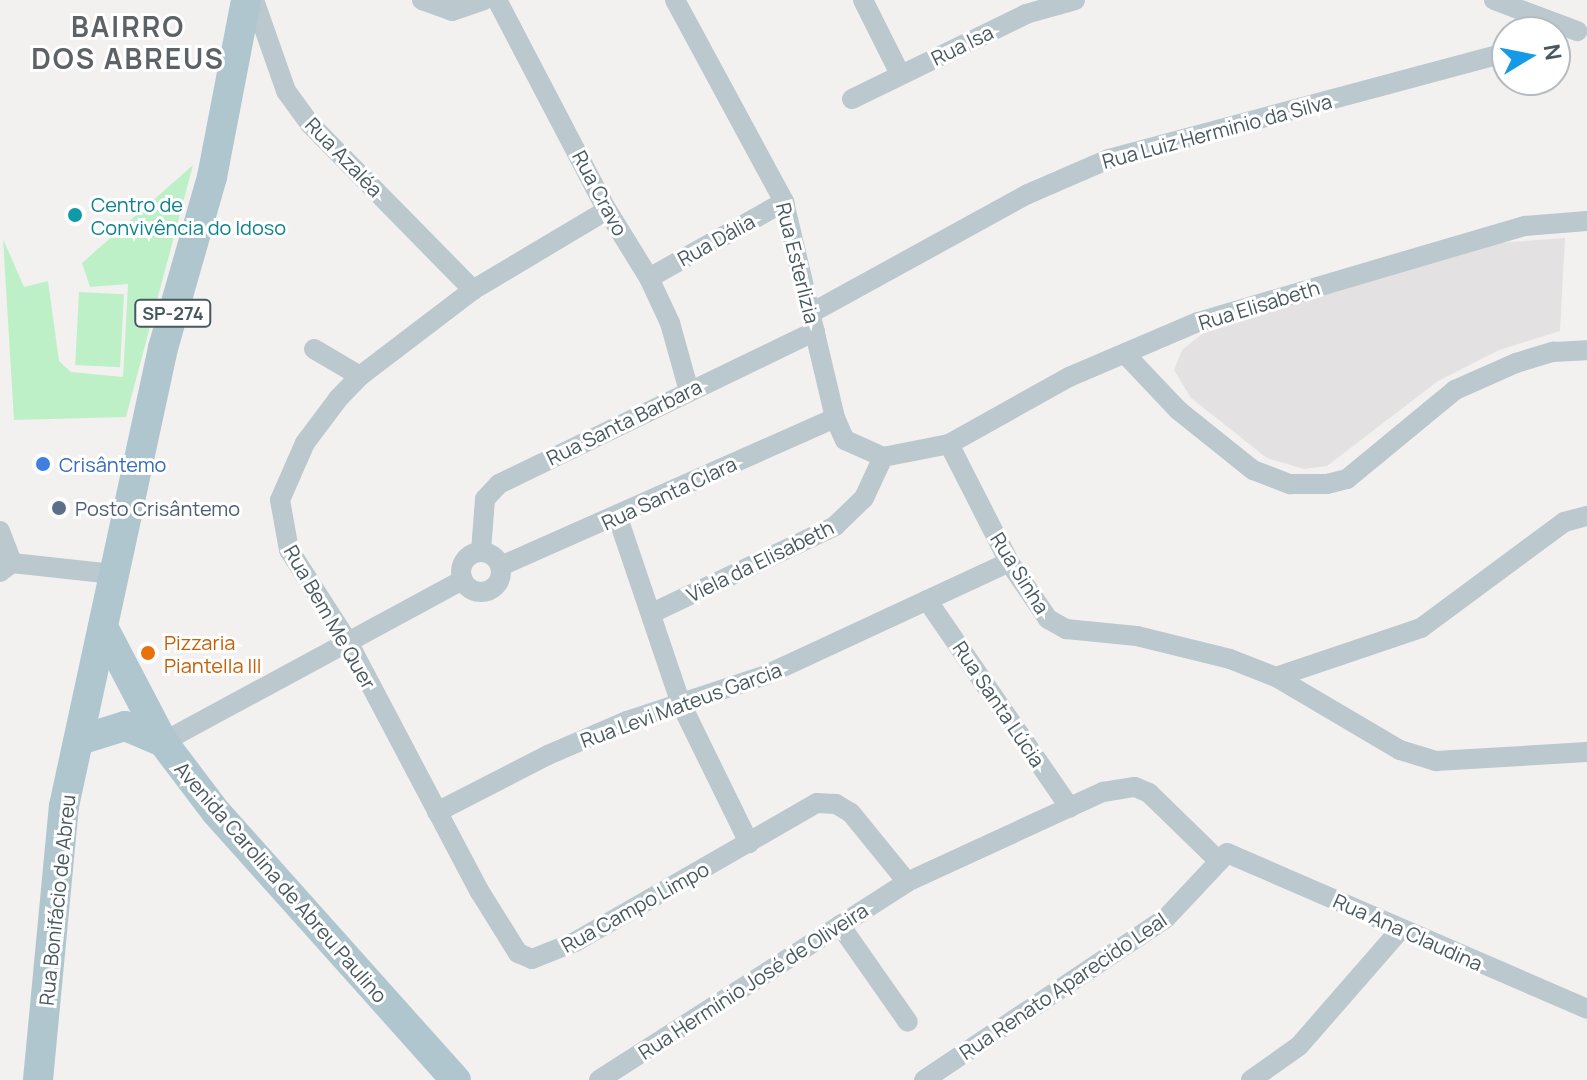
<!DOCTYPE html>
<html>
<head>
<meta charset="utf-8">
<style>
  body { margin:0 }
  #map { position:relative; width:1587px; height:1080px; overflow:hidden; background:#f3f0f0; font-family:Manrope,sans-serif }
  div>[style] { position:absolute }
  .education>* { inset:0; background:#e4e1e3 }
  .green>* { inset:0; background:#bef0c8; transform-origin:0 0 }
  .minor>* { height:20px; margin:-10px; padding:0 10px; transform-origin:10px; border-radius:10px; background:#bbc8cd }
  .minor>.ring { margin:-10px; padding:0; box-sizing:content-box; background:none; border:20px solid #bbc8cd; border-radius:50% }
  .primary>* { height:30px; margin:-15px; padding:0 15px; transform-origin:15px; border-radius:15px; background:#afc6cf }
  .dots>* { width:22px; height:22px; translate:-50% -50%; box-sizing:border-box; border:4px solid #fff; border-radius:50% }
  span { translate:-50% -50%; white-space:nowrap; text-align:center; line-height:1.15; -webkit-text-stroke:6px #fff; paint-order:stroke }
  .shield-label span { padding:2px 6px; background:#fff; border:2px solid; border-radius:6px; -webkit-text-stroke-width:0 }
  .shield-label { font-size:18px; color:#47585e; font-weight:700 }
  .street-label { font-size:20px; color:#47585e }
  .culture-label { font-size:20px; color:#0d838f }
  .left { translate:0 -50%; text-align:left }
  .shop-label { font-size:20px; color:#366cbe }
  .service-label { font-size:20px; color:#4e5e75 }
  .food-label { font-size:20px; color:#c56008 }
  .district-label { font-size:28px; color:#5c6265; font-weight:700; letter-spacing:2px }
  .north { position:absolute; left:1491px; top:16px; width:80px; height:80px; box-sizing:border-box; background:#fff; border:2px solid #b5bcbf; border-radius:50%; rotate:80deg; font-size:22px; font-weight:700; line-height:32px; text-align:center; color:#47585e }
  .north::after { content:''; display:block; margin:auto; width:28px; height:36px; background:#159ae8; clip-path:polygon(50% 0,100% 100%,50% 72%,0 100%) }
</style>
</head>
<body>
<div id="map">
  <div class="education">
    <div style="clip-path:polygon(1565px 238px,1560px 331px,1499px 350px,1438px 381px,1327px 466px,1304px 469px,1267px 458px,1191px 398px,1174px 370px,1182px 350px,1202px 334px,1334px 287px,1498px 243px)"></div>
  </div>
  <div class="green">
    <div style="clip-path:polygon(193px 165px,126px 417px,14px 420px,3px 239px,24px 287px,48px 281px,59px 361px,71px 372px,123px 377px,128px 284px,90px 287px,82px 263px)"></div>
    <div style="left:79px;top:292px;width:45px;height:73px;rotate:3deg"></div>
  </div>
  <div class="minor">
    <div style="left:254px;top:0;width:96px;rotate:70.6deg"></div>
    <div style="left:286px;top:91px;width:41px;rotate:54deg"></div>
    <div style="left:310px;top:124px;width:233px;rotate:45.5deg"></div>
    <div style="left:422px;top:0;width:32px;rotate:20deg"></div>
    <div style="left:452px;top:11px;width:34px;rotate:-19deg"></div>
    <div style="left:497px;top:0;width:237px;rotate:62.4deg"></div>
    <div style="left:607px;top:210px;width:80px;rotate:58.3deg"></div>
    <div style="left:649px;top:278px;width:50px;rotate:65deg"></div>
    <div style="left:670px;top:323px;width:71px;rotate:74.4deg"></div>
    <div style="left:675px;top:0;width:230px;rotate:61.6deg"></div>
    <div style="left:784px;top:202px;width:222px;rotate:76.7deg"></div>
    <div style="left:835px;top:418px;width:24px;rotate:66deg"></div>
    <div style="left:845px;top:440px;width:42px;rotate:24.1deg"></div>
    <div style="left:883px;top:457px;width:67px;rotate:-11.1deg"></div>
    <div style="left:949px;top:444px;width:137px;rotate:-29.2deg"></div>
    <div style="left:1069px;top:377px;width:140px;rotate:-23.1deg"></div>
    <div style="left:1198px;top:322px;width:341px;rotate:-16.4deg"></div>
    <div style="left:1525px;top:226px;width:62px;rotate:-4.6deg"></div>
    <div style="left:863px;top:0;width:83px;rotate:63.4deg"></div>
    <div style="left:1494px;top:0;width:89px;rotate:20.5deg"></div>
    <div style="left:852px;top:99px;width:194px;rotate:-26deg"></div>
    <div style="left:1026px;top:14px;width:51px;rotate:-15.9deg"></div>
    <div style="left:607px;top:210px;width:156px;rotate:149.2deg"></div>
    <div style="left:473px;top:290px;width:142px;rotate:142.7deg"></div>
    <div style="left:360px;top:376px;width:32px;rotate:134deg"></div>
    <div style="left:338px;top:399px;width:55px;rotate:126.9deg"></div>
    <div style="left:305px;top:443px;width:62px;rotate:113.7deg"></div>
    <div style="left:280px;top:500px;width:51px;rotate:79.8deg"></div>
    <div style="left:289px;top:550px;width:109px;rotate:57.3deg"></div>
    <div style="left:348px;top:642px;width:283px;rotate:62.2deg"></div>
    <div style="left:480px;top:892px;width:72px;rotate:58.1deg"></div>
    <div style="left:518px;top:953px;width:15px;rotate:23deg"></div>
    <div style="left:532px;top:959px;width:46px;rotate:-21.6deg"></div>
    <div style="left:575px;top:942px;width:279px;rotate:-29.9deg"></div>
    <div style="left:817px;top:803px;width:19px;rotate:3deg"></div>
    <div style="left:836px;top:804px;width:17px;rotate:31deg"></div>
    <div style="left:851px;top:813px;width:89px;rotate:50.9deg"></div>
    <div style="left:649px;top:278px;width:155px;rotate:-29.4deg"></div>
    <div style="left:813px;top:312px;width:245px;rotate:-28.8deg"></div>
    <div style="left:1028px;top:194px;width:88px;rotate:-23.4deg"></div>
    <div style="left:1109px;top:159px;width:412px;rotate:-15deg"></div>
    <div style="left:314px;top:349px;width:53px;rotate:30.4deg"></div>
    <div style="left:1126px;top:355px;width:76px;rotate:46.6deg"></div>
    <div style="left:1178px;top:410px;width:96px;rotate:38.7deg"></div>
    <div style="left:1253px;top:470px;width:40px;rotate:21deg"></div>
    <div style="left:1290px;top:484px;width:37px"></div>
    <div style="left:1327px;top:484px;width:21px;rotate:-14deg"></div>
    <div style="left:1347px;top:479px;width:140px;rotate:-39.5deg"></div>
    <div style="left:1455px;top:390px;width:67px;rotate:-23.9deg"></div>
    <div style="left:1516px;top:363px;width:39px;rotate:-17deg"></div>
    <div style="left:1553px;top:352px;width:34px;rotate:-3deg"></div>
    <div style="left:949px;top:444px;width:132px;rotate:63deg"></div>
    <div style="left:1009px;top:562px;width:69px;rotate:55.6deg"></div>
    <div style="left:1048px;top:619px;width:21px;rotate:29deg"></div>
    <div style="left:1066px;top:629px;width:71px;rotate:5.6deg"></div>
    <div style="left:1137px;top:636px;width:96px;rotate:13.9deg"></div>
    <div style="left:1230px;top:659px;width:49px;rotate:21.4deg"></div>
    <div style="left:1276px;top:677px;width:144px;rotate:30.5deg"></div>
    <div style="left:1400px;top:750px;width:38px;rotate:17deg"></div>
    <div style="left:1436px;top:761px;width:151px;rotate:-3.4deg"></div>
    <div style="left:618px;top:518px;width:196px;rotate:71.3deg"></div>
    <div style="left:681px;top:704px;width:155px;rotate:63.9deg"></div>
    <div style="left:0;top:531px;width:34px;rotate:69deg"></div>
    <div style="left:481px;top:551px;width:52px;rotate:-85.6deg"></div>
    <div style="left:485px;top:499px;width:21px;rotate:-47deg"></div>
    <div style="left:499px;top:484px;width:351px;rotate:-25.8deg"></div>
    <div class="ring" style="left:461px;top:552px;width:20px;height:20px"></div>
    <div style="left:501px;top:566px;width:365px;rotate:-23.9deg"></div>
    <div style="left:0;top:572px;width:15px;rotate:-37deg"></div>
    <div style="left:12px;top:563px;width:102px;rotate:6.2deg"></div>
    <div style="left:927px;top:600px;width:252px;rotate:55.5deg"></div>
    <div style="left:652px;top:613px;width:203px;rotate:-25.4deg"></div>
    <div style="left:835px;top:526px;width:40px;rotate:-44deg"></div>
    <div style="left:864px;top:498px;width:45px;rotate:-65.1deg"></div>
    <div style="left:1276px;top:677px;width:153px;rotate:-18.7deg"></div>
    <div style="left:1421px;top:628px;width:178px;rotate:-36.5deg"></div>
    <div style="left:1564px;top:522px;width:24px;rotate:-15deg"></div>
    <div style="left:163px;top:742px;width:341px;rotate:-28.4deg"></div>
    <div style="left:437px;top:812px;width:125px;rotate:-27.2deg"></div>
    <div style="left:548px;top:755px;width:86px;rotate:-23.3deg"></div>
    <div style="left:627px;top:721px;width:146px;rotate:-18.3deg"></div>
    <div style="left:766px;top:675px;width:268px;rotate:-24.9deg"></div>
    <div style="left:840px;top:925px;width:118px;rotate:55deg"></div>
    <div style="left:599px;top:1080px;width:366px;rotate:-32.7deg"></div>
    <div style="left:907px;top:882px;width:216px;rotate:-24.7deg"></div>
    <div style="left:1103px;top:792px;width:32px;rotate:-9deg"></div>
    <div style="left:1135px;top:787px;width:15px;rotate:23deg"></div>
    <div style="left:1149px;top:793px;width:98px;rotate:44.2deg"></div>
    <div style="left:924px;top:1080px;width:291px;rotate:-33.8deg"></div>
    <div style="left:1166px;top:918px;width:89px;rotate:-46.8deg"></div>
    <div style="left:1227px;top:853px;width:392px;rotate:23.4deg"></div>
    <div style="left:1251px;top:1080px;width:59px;rotate:-35.3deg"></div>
    <div style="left:1299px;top:1046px;width:155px;rotate:-48.9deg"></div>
  </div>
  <div class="primary">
    <div style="left:103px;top:627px;width:130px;rotate:62.4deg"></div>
    <div style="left:163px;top:742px;width:88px;rotate:52.9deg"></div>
    <div style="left:216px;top:812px;width:360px;rotate:48.2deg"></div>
    <div style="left:80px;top:740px;width:47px;rotate:-17.3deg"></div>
    <div style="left:125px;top:726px;width:41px;rotate:22.8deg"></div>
    <div style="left:38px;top:1080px;width:275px;rotate:-84.6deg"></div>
    <div style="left:64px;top:806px;width:469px;rotate:-77.8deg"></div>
    <div style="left:163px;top:348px;width:178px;rotate:-74deg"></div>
    <div style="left:212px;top:177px;width:180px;rotate:-79.1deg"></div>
  </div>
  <div class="dots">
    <div style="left:75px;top:215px;background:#0f9aa8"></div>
    <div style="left:43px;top:464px;background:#3f7fe0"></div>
    <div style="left:59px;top:508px;background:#5c6f8a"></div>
    <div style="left:148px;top:653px;background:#e8710a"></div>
  </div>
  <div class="shield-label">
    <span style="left:173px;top:313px">SP-274</span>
  </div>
  <div class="street-label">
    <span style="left:962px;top:45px;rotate:-26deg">Rua Isa</span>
    <span style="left:1217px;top:131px;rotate:-15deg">Rua Luiz Herminio da Silva</span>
    <span style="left:344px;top:157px;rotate:46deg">Rua Azaléa</span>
    <span style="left:600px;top:193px;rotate:62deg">Rua Cravo</span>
    <span style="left:716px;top:240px;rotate:-29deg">Rua Dália</span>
    <span style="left:798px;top:263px;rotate:76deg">Rua Esterlizia</span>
    <span style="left:1259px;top:305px;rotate:-17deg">Rua Elisabeth</span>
    <span style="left:624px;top:422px;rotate:-26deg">Rua Santa Barbara</span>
    <span style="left:669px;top:493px;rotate:-25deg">Rua Santa Clara</span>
    <span style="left:760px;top:561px;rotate:-26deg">Viela da Elisabeth</span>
    <span style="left:1020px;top:573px;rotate:58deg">Rua Sinha</span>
    <span style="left:330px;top:617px;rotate:60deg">Rua Bem Me Quer</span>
    <span style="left:999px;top:704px;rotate:56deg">Rua Santa Lúcia</span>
    <span style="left:681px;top:705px;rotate:-20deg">Rua Levi Mateus Garcia</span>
    <span style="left:281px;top:882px;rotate:49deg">Avenida Carolina de Abreu Paulino</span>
    <span style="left:57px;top:900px;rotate:-84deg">Rua Bonifácio de Abreu</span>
    <span style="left:635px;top:907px;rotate:-29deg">Rua Campo Limpo</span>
    <span style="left:1408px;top:932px;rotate:24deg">Rua Ana Claudina</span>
    <span style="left:753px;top:981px;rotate:-33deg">Rua Hermínio José de Oliveira</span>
    <span style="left:1063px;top:986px;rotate:-34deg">Rua Renato Aparecido Leal</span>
  </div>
  <div class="culture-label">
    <span class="left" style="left:91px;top:216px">Centro de<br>Convivência do Idoso</span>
  </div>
  <div class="shop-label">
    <span class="left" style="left:59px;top:464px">Crisântemo</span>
  </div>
  <div class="service-label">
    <span class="left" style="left:75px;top:508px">Posto Crisântemo</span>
  </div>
  <div class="food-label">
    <span class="left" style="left:164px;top:654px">Pizzaria<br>Piantella III</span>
  </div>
  <div class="district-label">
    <span style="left:128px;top:42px">BAIRRO<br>DOS ABREUS</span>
  </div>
  <div class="north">N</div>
</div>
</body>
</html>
